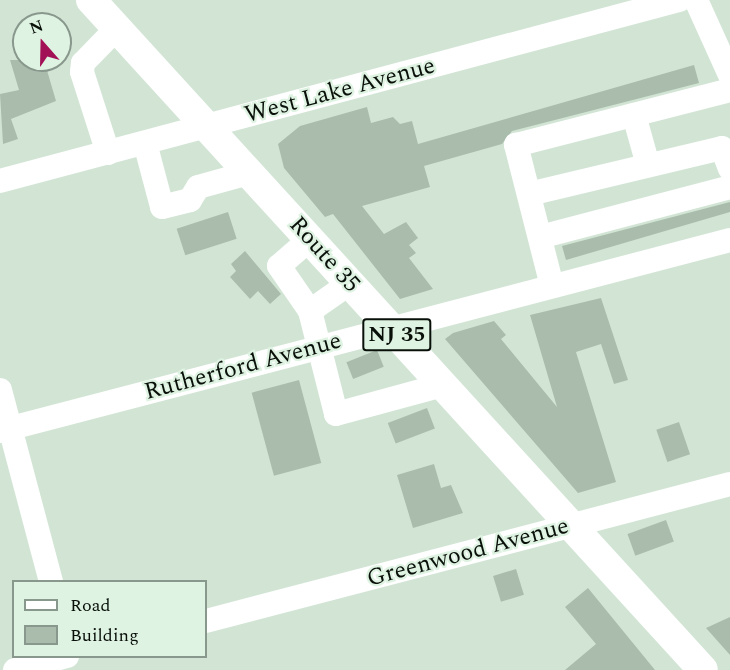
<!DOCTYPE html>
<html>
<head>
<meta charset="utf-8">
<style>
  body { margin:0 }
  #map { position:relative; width:730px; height:670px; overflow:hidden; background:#d2e5d5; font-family:Spectral,serif }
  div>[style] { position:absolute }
  .building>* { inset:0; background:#aabdad; transform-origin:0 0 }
  .minor>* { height:24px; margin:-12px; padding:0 12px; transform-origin:12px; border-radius:12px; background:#fff }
  .major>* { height:30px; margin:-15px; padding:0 15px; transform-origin:15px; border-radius:15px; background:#fff }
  span { translate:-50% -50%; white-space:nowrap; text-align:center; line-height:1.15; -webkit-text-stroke:4.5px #dff3e2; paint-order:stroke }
  .shield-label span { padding:2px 4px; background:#dff3e2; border:2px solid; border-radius:4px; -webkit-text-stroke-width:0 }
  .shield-label { font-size:22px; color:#09100a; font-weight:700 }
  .street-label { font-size:24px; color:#09100a }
  .legend { position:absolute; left:12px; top:580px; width:195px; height:78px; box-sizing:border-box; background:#dff3e2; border:2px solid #89988c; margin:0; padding:8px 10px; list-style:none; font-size:18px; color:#09100a }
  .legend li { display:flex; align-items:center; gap:12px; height:30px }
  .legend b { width:30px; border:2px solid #89988c }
  .north { position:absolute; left:12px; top:12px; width:60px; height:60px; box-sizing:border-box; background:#dff3e2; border:2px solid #89988c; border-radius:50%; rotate:340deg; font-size:16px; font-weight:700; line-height:24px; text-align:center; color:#09100a }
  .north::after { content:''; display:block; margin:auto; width:21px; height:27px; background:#a21155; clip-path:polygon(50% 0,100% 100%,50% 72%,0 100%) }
</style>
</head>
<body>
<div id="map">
  <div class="building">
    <div style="clip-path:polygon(10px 60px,44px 60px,56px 101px,11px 119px,18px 139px,3px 144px,0 94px,19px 90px)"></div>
    <div style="clip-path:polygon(694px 65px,699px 83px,512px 131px,502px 144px,424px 166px,430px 187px,362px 206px,384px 234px,406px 222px,418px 238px,409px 245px,416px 253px,409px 258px,433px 289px,400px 299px,333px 214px,325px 217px,284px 168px,278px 144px,300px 126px,367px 107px,371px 123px,393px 117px,400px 124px,412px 121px,418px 144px)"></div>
    <div style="clip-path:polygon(730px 202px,730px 212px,566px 260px,562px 246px)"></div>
    <div style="left:228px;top:212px;width:28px;height:54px;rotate:72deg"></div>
    <div style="clip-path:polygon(245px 251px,281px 294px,270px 304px,258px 291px,250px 299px,230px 277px,236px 271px,231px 264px)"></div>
    <div style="clip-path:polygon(601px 298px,628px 380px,614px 384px,601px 344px,576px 352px,616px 482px,578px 493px,445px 339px,453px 333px,494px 321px,506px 335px,501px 339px,557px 407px,530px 315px)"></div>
    <div style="left:377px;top:350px;width:18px;height:33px;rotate:68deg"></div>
    <div style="left:299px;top:380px;width:86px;height:49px;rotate:75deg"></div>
    <div style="left:427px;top:408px;width:22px;height:42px;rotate:69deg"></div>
    <div style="left:679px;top:422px;width:34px;height:24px;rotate:71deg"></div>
    <div style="clip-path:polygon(434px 464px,441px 488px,451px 485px,463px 513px,413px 528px,397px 475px)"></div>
    <div style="left:666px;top:520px;width:23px;height:41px;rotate:70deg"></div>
    <div style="left:516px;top:569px;width:27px;height:24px;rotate:73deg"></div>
    <div style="clip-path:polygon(588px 588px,655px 670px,565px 670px,596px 644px,565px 607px)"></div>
    <div style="clip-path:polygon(730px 617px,730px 655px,706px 628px)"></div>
  </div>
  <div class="minor">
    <div style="left:696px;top:0;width:82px;rotate:65.6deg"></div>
    <div style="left:634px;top:115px;width:52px;rotate:74.4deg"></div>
    <div style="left:145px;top:143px;width:66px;rotate:75.1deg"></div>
    <div style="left:162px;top:207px;width:29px;rotate:-14deg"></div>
    <div style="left:190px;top:200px;width:15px;rotate:-58deg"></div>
    <div style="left:198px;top:187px;width:53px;rotate:-15.4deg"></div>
    <div style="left:108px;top:153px;width:85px;rotate:-107.8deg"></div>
    <div style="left:82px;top:72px;width:9px;rotate:-84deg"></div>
    <div style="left:83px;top:63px;width:49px;rotate:-45.8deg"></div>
    <div style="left:0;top:181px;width:703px;rotate:-14.93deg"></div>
    <div style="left:529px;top:194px;width:198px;rotate:-13.4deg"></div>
    <div style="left:722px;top:148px;width:22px;rotate:69deg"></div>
    <div style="left:540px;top:237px;width:196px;rotate:-14.7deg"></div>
    <div style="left:310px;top:239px;width:41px;rotate:138.9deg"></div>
    <div style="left:279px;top:266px;width:55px;rotate:55.4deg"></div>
    <div style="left:310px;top:311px;width:106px;rotate:75.8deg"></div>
    <div style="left:336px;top:414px;width:111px;rotate:-15.2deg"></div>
    <div style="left:552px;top:286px;width:146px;rotate:-104.3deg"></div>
    <div style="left:516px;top:145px;width:221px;rotate:-14.4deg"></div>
    <div style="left:310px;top:311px;width:49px;rotate:-35deg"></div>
    <div style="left:0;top:390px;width:199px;rotate:75.1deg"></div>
    <div style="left:0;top:431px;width:755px;rotate:-14.66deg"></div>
    <div style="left:206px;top:621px;width:542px;rotate:-14.65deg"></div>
    <div style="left:15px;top:670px;width:54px;rotate:-15.1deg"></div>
  </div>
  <div class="major">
    <div style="left:91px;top:0;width:907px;rotate:47.59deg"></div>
  </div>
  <div class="shield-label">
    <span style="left:397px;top:335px">NJ 35</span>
  </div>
  <div class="street-label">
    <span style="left:340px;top:91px;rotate:-15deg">West Lake Avenue</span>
    <span style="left:324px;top:255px;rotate:48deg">Route 35</span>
    <span style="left:243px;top:367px;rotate:-15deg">Rutherford Avenue</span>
    <span style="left:468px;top:553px;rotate:-15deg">Greenwood Avenue</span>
  </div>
  <ul class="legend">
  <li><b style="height:8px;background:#fff"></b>Road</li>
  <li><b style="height:16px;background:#aabdad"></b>Building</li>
  </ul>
  <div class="north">N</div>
</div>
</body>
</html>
